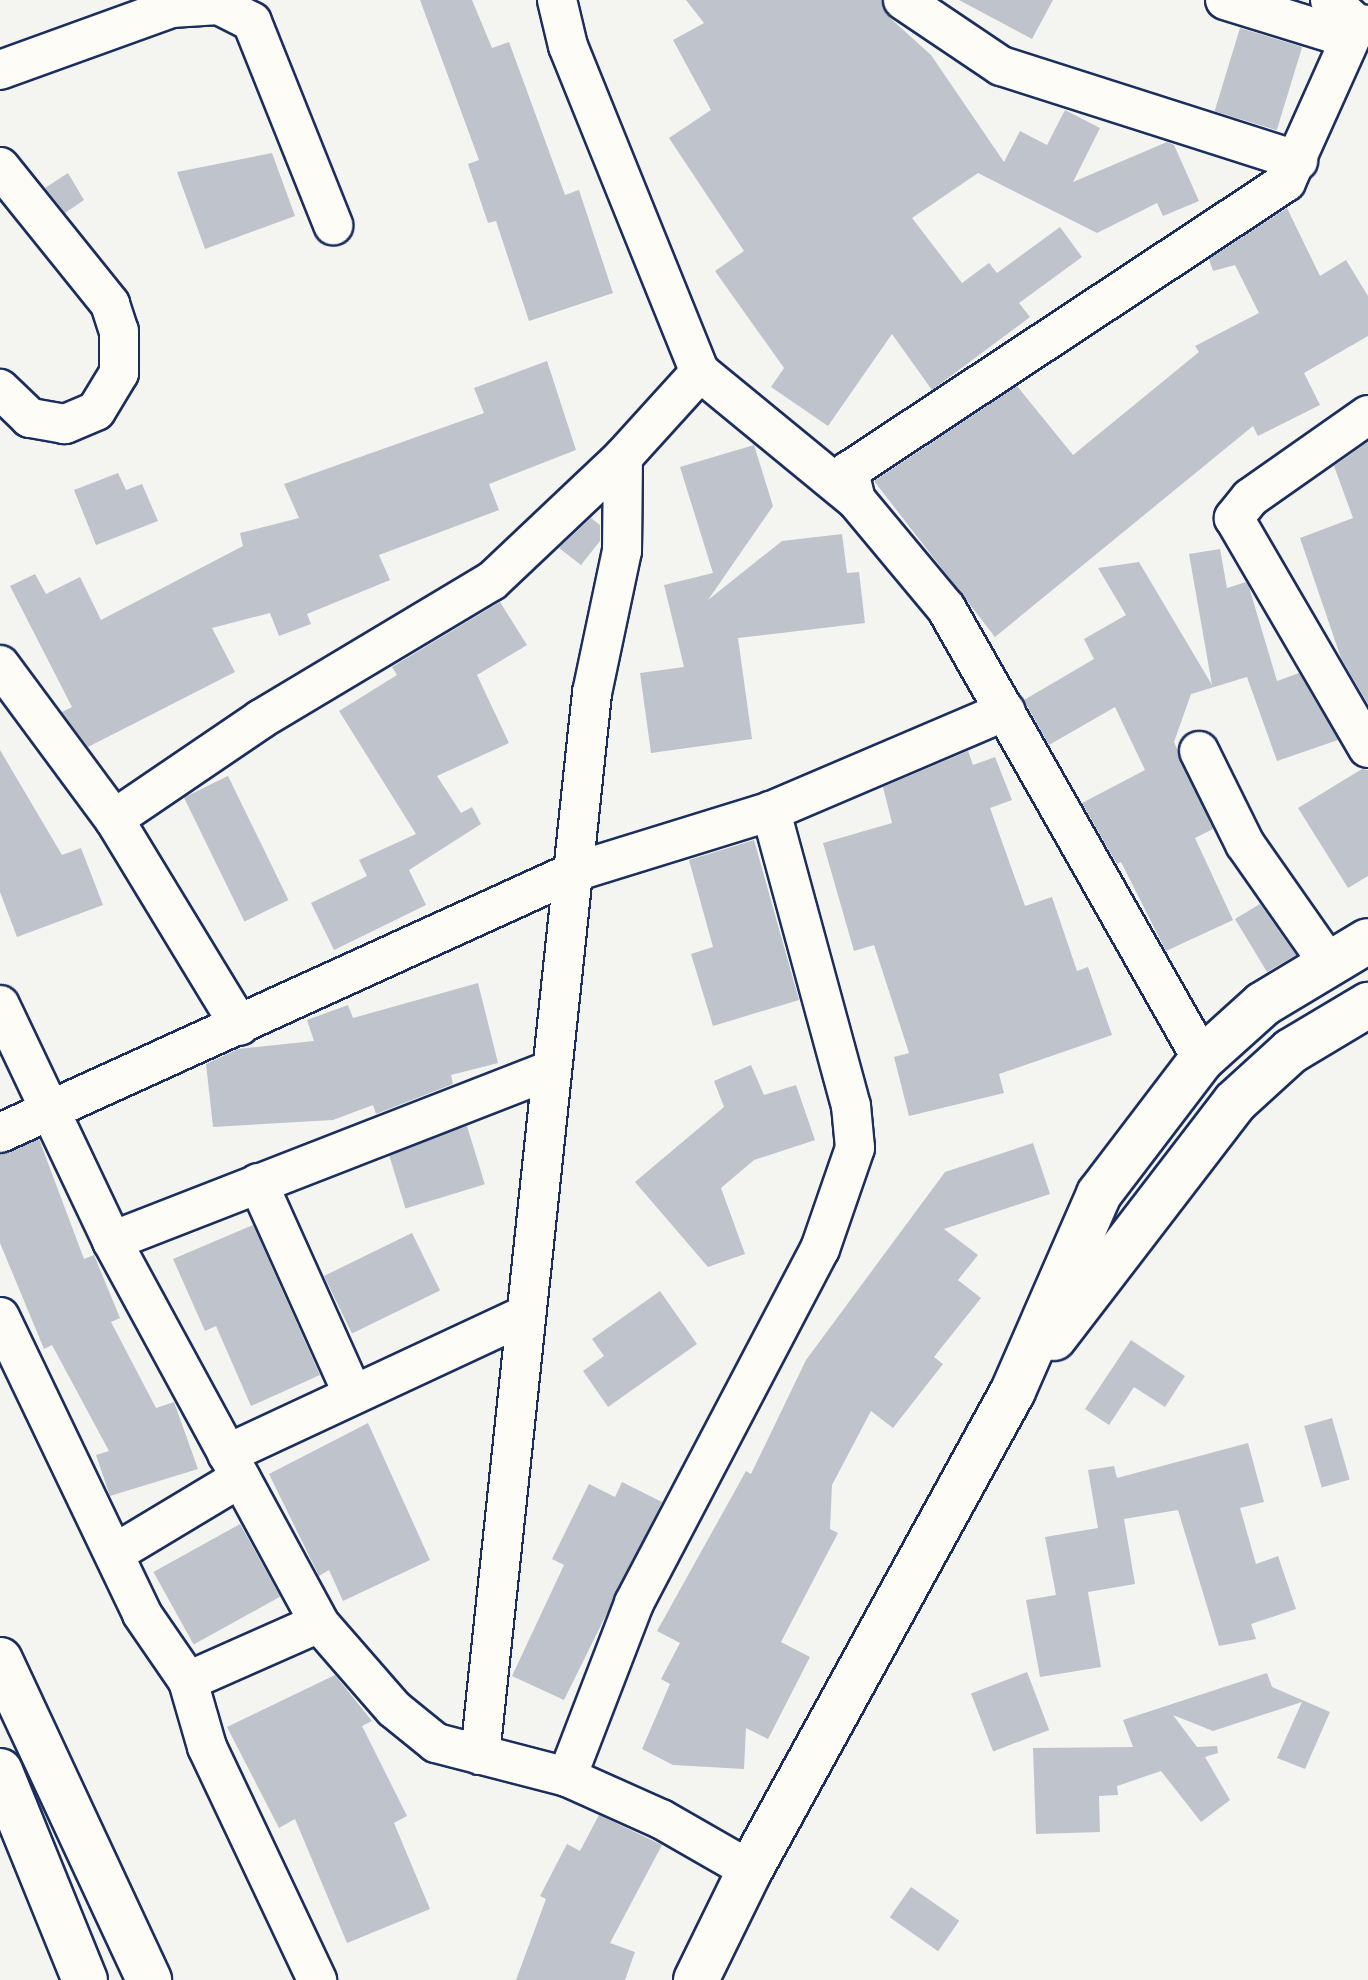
<!DOCTYPE html>
<html>
<head>
<meta charset="utf-8">
<style>
  body { margin:0 }
  #map { position:relative; width:1368px; height:1980px; overflow:hidden; background:#f4f4f1; font-family:Mynerve,sans-serif }
  div>[style] { position:absolute }
  .building>* { inset:0; background:#bfc3cc; transform-origin:0 0 }
  .roads { filter:drop-shadow(2px 0 #1b2f5e) drop-shadow(-2px 0 #1b2f5e) drop-shadow(0 2px #1b2f5e) drop-shadow(0 -2px #1b2f5e) }
  .minor>* { height:38px; margin:-19px; padding:0 19px; transform-origin:19px; border-radius:19px; background:#fdfcf7 }
  .major>* { height:44px; margin:-22px; padding:0 22px; transform-origin:22px; border-radius:22px; background:#fdfcf7 }
  span { translate:-50% -50%; white-space:nowrap; text-align:center; line-height:1.15; -webkit-text-stroke:6px #fdfcf7; paint-order:stroke }
</style>
</head>
<body>
<div id="map">
  <div class="building">
    <div style="clip-path:polygon(420px 0,472px 0,492px 48px,509px 42px,565px 195px,579px 190px,613px 293px,529px 321px,496px 221px,488px 223px,468px 164px,479px 160px)"></div>
    <div style="clip-path:polygon(686px 0,881px 0,890px 18px,931px 55px,1004px 162px,1020px 131px,1047px 145px,1065px 110px,1100px 128px,1073px 182px,1167px 142px,1174px 145px,1199px 201px,1163px 216px,1157px 203px,1097px 233px,978px 173px,912px 218px,962px 283px,989px 263px,997px 273px,1060px 227px,1082px 257px,1019px 303px,1030px 317px,932px 390px,892px 334px,828px 426px,771px 387px,784px 368px,715px 271px,744px 251px,669px 138px,711px 110px,673px 40px,704px 23px)"></div>
    <div style="clip-path:polygon(959px 0,1053px 0,1032px 39px)"></div>
    <div style="left:1240px;top:28px;width:65px;height:87px;rotate:17deg"></div>
    <div style="clip-path:polygon(272px 153px,295px 216px,205px 249px,177px 172px)"></div>
    <div style="clip-path:polygon(68px 173px,84px 200px,65px 213px,45px 188px)"></div>
    <div style="clip-path:polygon(1287px 208px,1320px 276px,1346px 260px,1368px 296px,1368px 336px,1304px 373px,1320px 405px,1258px 436px,1253px 426px,995px 637px,874px 481px,1017px 386px,1073px 455px,1199px 352px,1195px 346px,1259px 313px,1235px 265px,1213px 271px,1209px 259px)"></div>
    <div style="clip-path:polygon(547px 361px,576px 450px,489px 484px,499px 510px,379px 555px,390px 580px,307px 614px,311px 624px,279px 636px,270px 613px,212px 628px,235px 672px,88px 747px,62px 712px,72px 707px,10px 586px,35px 574px,46px 594px,80px 577px,101px 620px,243px 546px,240px 533px,299px 518px,284px 484px,484px 413px,474px 388px)"></div>
    <div style="clip-path:polygon(1368px 442px,1368px 704px,1341px 658px,1300px 538px,1353px 518px,1334px 466px)"></div>
    <div style="clip-path:polygon(754px 445px,773px 506px,708px 600px,782px 541px,842px 534px,847px 573px,859px 572px,865px 623px,738px 638px,752px 739px,651px 753px,640px 673px,684px 667px,664px 585px,713px 573px,680px 467px)"></div>
    <div style="clip-path:polygon(118px 473px,126px 490px,142px 484px,158px 521px,96px 545px,74px 490px)"></div>
    <div style="clip-path:polygon(591px 518px,600px 525px,600px 541px,581px 565px,559px 548px)"></div>
    <div style="clip-path:polygon(1220px 549px,1227px 588px,1246px 582px,1249px 587px,1277px 681px,1299px 673px,1338px 740px,1277px 761px,1247px 677px,1191px 694px,1174px 742px,1213px 829px,1195px 838px,1233px 920px,1166px 951px,1121px 862px,1117px 864px,1082px 803px,1145px 770px,1115px 707px,1049px 745px,1024px 700px,1094px 659px,1084px 639px,1126px 615px,1098px 568px,1139px 562px,1212px 685px,1189px 554px)"></div>
    <div style="clip-path:polygon(500px 602px,527px 645px,477px 675px,509px 743px,437px 776px,461px 813px,472px 807px,481px 824px,409px 870px,426px 905px,334px 950px,311px 903px,367px 876px,359px 860px,416px 834px,339px 711px,397px 675px,392px 667px)"></div>
    <div style="clip-path:polygon(0 750px,62px 855px,81px 848px,103px 905px,17px 937px,0 892px)"></div>
    <div style="clip-path:polygon(968px 751px,973px 765px,995px 757px,1012px 800px,990px 808px,1025px 906px,1052px 897px,1077px 971px,1088px 967px,1112px 1035px,999px 1074px,1004px 1093px,909px 1116px,894px 1057px,909px 1053px,874px 945px,854px 951px,823px 843px,892px 823px,883px 787px)"></div>
    <div style="clip-path:polygon(1362px 769px,1368px 770px,1368px 876px,1348px 888px,1298px 808px)"></div>
    <div style="left:228px;top:776px;width:138px;height:49px;rotate:64deg"></div>
    <div style="clip-path:polygon(754px 840px,799px 1000px,713px 1026px,691px 954px,713px 947px,689px 860px)"></div>
    <div style="clip-path:polygon(1260px 904px,1296px 955px,1267px 972px,1235px 919px)"></div>
    <div style="clip-path:polygon(478px 983px,498px 1063px,451px 1075px,453px 1084px,376px 1114px,373px 1105px,333px 1120px,213px 1127px,206px 1064px,238px 1049px,314px 1041px,307px 1020px,348px 1005px,353px 1018px)"></div>
    <div style="clip-path:polygon(751px 1065px,764px 1095px,796px 1085px,815px 1140px,754px 1160px,721px 1188px,745px 1254px,708px 1267px,635px 1182px,724px 1107px,714px 1081px)"></div>
    <div style="left:467px;top:1126px;width:61px;height:83px;rotate:73deg"></div>
    <div style="clip-path:polygon(39px 1139px,84px 1259px,94px 1255px,120px 1318px,111px 1322px,156px 1408px,174px 1402px,198px 1469px,110px 1496px,96px 1455px,109px 1451px,52px 1345px,44px 1349px,0 1243px,0 1155px)"></div>
    <div style="clip-path:polygon(1033px 1143px,1050px 1194px,944px 1229px,978px 1255px,958px 1280px,981px 1298px,934px 1357px,943px 1364px,893px 1428px,871px 1411px,832px 1485px,830px 1529px,838px 1533px,781px 1642px,810px 1657px,768px 1739px,746px 1728px,744px 1769px,673px 1765px,642px 1749px,670px 1684px,661px 1679px,680px 1643px,657px 1631px,746px 1471px,751px 1474px,806px 1360px,945px 1172px)"></div>
    <div style="clip-path:polygon(253px 1225px,320px 1375px,251px 1406px,216px 1326px,205px 1331px,173px 1259px)"></div>
    <div style="left:412px;top:1233px;width:64px;height:98px;rotate:64deg"></div>
    <div style="clip-path:polygon(660px 1291px,697px 1344px,608px 1407px,583px 1371px,604px 1356px,592px 1339px)"></div>
    <div style="clip-path:polygon(1131px 1340px,1185px 1376px,1165px 1407px,1134px 1387px,1109px 1425px,1085px 1409px)"></div>
    <div style="left:1332px;top:1418px;width:64px;height:29px;rotate:74deg"></div>
    <div style="clip-path:polygon(368px 1423px,430px 1560px,343px 1601px,329px 1570px,319px 1576px,269px 1474px)"></div>
    <div style="clip-path:polygon(1248px 1443px,1264px 1502px,1240px 1508px,1256px 1564px,1278px 1556px,1296px 1609px,1251px 1624px,1256px 1639px,1219px 1646px,1178px 1510px,1124px 1519px,1135px 1584px,1088px 1592px,1101px 1667px,1040px 1677px,1026px 1600px,1056px 1595px,1045px 1537px,1098px 1528px,1088px 1470px,1114px 1466px,1117px 1478px)"></div>
    <div style="clip-path:polygon(622px 1482px,662px 1502px,564px 1700px,512px 1676px,564px 1565px,552px 1559px,589px 1484px,615px 1497px)"></div>
    <div style="left:240px;top:1524px;width:83px;height:99px;rotate:61deg"></div>
    <div style="left:1027px;top:1672px;width:62px;height:60px;rotate:69deg"></div>
    <div style="clip-path:polygon(1267px 1673px,1272px 1687px,1330px 1712px,1305px 1769px,1277px 1758px,1302px 1702px,1213px 1731px,1173px 1715px,1197px 1747px,1217px 1746px,1218px 1753px,1205px 1757px,1230px 1800px,1201px 1822px,1161px 1771px,1117px 1786px,1118px 1795px,1099px 1796px,1100px 1832px,1036px 1834px,1033px 1748px,1133px 1747px,1123px 1720px)"></div>
    <div style="clip-path:polygon(335px 1675px,372px 1721px,362px 1726px,407px 1816px,394px 1823px,430px 1909px,347px 1943px,295px 1819px,279px 1828px,227px 1727px)"></div>
    <div style="clip-path:polygon(599px 1815px,662px 1845px,610px 1943px,635px 1952px,625px 1980px,516px 1980px,546px 1899px,540px 1896px,567px 1844px,580px 1851px)"></div>
    <div style="left:911px;top:1887px;width:59px;height:37px;rotate:35deg"></div>
  </div>
  <div class="roads">
    <div class="minor">
      <div style="left:557px;top:0;width:47px;rotate:76.6deg"></div>
      <div style="left:568px;top:46px;width:352px;rotate:68deg"></div>
      <div style="left:700px;top:372px;width:202px;rotate:39.4deg"></div>
      <div style="left:856px;top:500px;width:141px;rotate:50.2deg"></div>
      <div style="left:946px;top:608px;width:519px;rotate:60.42deg"></div>
      <div style="left:903px;top:0;width:118px;rotate:34deg"></div>
      <div style="left:1001px;top:66px;width:312px;rotate:17.7deg"></div>
      <div style="left:1225px;top:0;width:129px;rotate:17.2deg"></div>
      <div style="left:1330px;top:0;width:36px;rotate:42deg"></div>
      <div style="left:1357px;top:24px;width:11px;rotate:5deg"></div>
      <div style="left:0;top:70px;width:182px;rotate:-19.9deg"></div>
      <div style="left:171px;top:8px;width:48px;rotate:-3.6deg"></div>
      <div style="left:219px;top:5px;width:37px;rotate:27deg"></div>
      <div style="left:252px;top:22px;width:219px;rotate:68.2deg"></div>
      <div style="left:0;top:167px;width:176px;rotate:51.2deg"></div>
      <div style="left:110px;top:304px;width:28px;rotate:72deg"></div>
      <div style="left:119px;top:331px;width:42px;rotate:90deg"></div>
      <div style="left:119px;top:373px;width:44px;rotate:121.2deg"></div>
      <div style="left:96px;top:411px;width:34px;rotate:157deg"></div>
      <div style="left:65px;top:424px;width:36px;rotate:-170deg"></div>
      <div style="left:30px;top:418px;width:42px;rotate:-136deg"></div>
      <div style="left:1368px;top:415px;width:144px;rotate:144.9deg"></div>
      <div style="left:1250px;top:498px;width:26px;rotate:129deg"></div>
      <div style="left:1234px;top:518px;width:266px;rotate:59.8deg"></div>
      <div style="left:856px;top:500px;width:30px;rotate:-104deg"></div>
      <div style="left:849px;top:471px;width:524px;rotate:-33.48deg"></div>
      <div style="left:1286px;top:182px;width:173px;rotate:-65.8deg"></div>
      <div style="left:0;top:665px;width:192px;rotate:53.5deg"></div>
      <div style="left:114px;top:819px;width:242px;rotate:58.7deg"></div>
      <div style="left:1199px;top:751px;width:104px;rotate:63.7deg"></div>
      <div style="left:1245px;top:844px;width:146px;rotate:55deg"></div>
      <div style="left:114px;top:819px;width:178px;rotate:-34.2deg"></div>
      <div style="left:261px;top:719px;width:269px;rotate:-30.9deg"></div>
      <div style="left:492px;top:581px;width:180px;rotate:-43.4deg"></div>
      <div style="left:623px;top:457px;width:115px;rotate:-47.8deg"></div>
      <div style="left:0;top:1005px;width:261px;rotate:64.6deg"></div>
      <div style="left:112px;top:1241px;width:434px;rotate:61.5deg"></div>
      <div style="left:319px;top:1623px;width:114px;rotate:48.9deg"></div>
      <div style="left:394px;top:1709px;width:54px;rotate:39deg"></div>
      <div style="left:436px;top:1743px;width:135px;rotate:14.5deg"></div>
      <div style="left:567px;top:1777px;width:103px;rotate:24.1deg"></div>
      <div style="left:661px;top:1819px;width:103px;rotate:29.8deg"></div>
      <div style="left:0;top:1133px;width:627px;rotate:-24.48deg"></div>
      <div style="left:571px;top:873px;width:209px;rotate:-17.2deg"></div>
      <div style="left:771px;top:811px;width:255px;rotate:-23.1deg"></div>
      <div style="left:258px;top:1183px;width:231px;rotate:65.8deg"></div>
      <div style="left:112px;top:1241px;width:470px;rotate:-21.3deg"></div>
      <div style="left:0;top:1317px;width:329px;rotate:64.4deg"></div>
      <div style="left:142px;top:1614px;width:81px;rotate:55.5deg"></div>
      <div style="left:188px;top:1681px;width:69px;rotate:73.9deg"></div>
      <div style="left:207px;top:1747px;width:258px;rotate:64.7deg"></div>
      <div style="left:227px;top:1454px;width:329px;rotate:-25deg"></div>
      <div style="left:117px;top:1552px;width:144px;rotate:-31deg"></div>
      <div style="left:188px;top:1681px;width:143px;rotate:-23.9deg"></div>
      <div style="left:480px;top:1755px;width:1068px;rotate:-83.98deg"></div>
      <div style="left:592px;top:693px;width:145px;rotate:-78.1deg"></div>
      <div style="left:622px;top:551px;width:94px;rotate:-89.4deg"></div>
      <div style="left:567px;top:1777px;width:186px;rotate:-68.9deg"></div>
      <div style="left:634px;top:1603px;width:400px;rotate:-62.3deg"></div>
      <div style="left:820px;top:1249px;width:107px;rotate:-70.9deg"></div>
      <div style="left:855px;top:1148px;width:42px;rotate:-95.4deg"></div>
      <div style="left:851px;top:1106px;width:306px;rotate:-105.2deg"></div>
    </div>
    <div class="major">
      <div style="left:1054px;top:1338px;width:297px;rotate:-52.5deg"></div>
      <div style="left:1235px;top:1102px;width:76px;rotate:-42.3deg"></div>
      <div style="left:1291px;top:1051px;width:90px;rotate:-30.9deg"></div>
      <div style="left:0;top:1660px;width:353px;rotate:65deg"></div>
      <div style="left:0;top:1771px;width:226px;rotate:67.9deg"></div>
      <div style="left:696px;top:1980px;width:123px;rotate:-63.9deg"></div>
      <div style="left:750px;top:1870px;width:546px;rotate:-61.23deg"></div>
      <div style="left:1013px;top:1391px;width:215px;rotate:-66.4deg"></div>
      <div style="left:1099px;top:1194px;width:170px;rotate:-52.7deg"></div>
      <div style="left:1202px;top:1059px;width:82px;rotate:-42deg"></div>
      <div style="left:1263px;top:1004px;width:122px;rotate:-31deg"></div>
    </div>
  </div>
</div>
</body>
</html>
